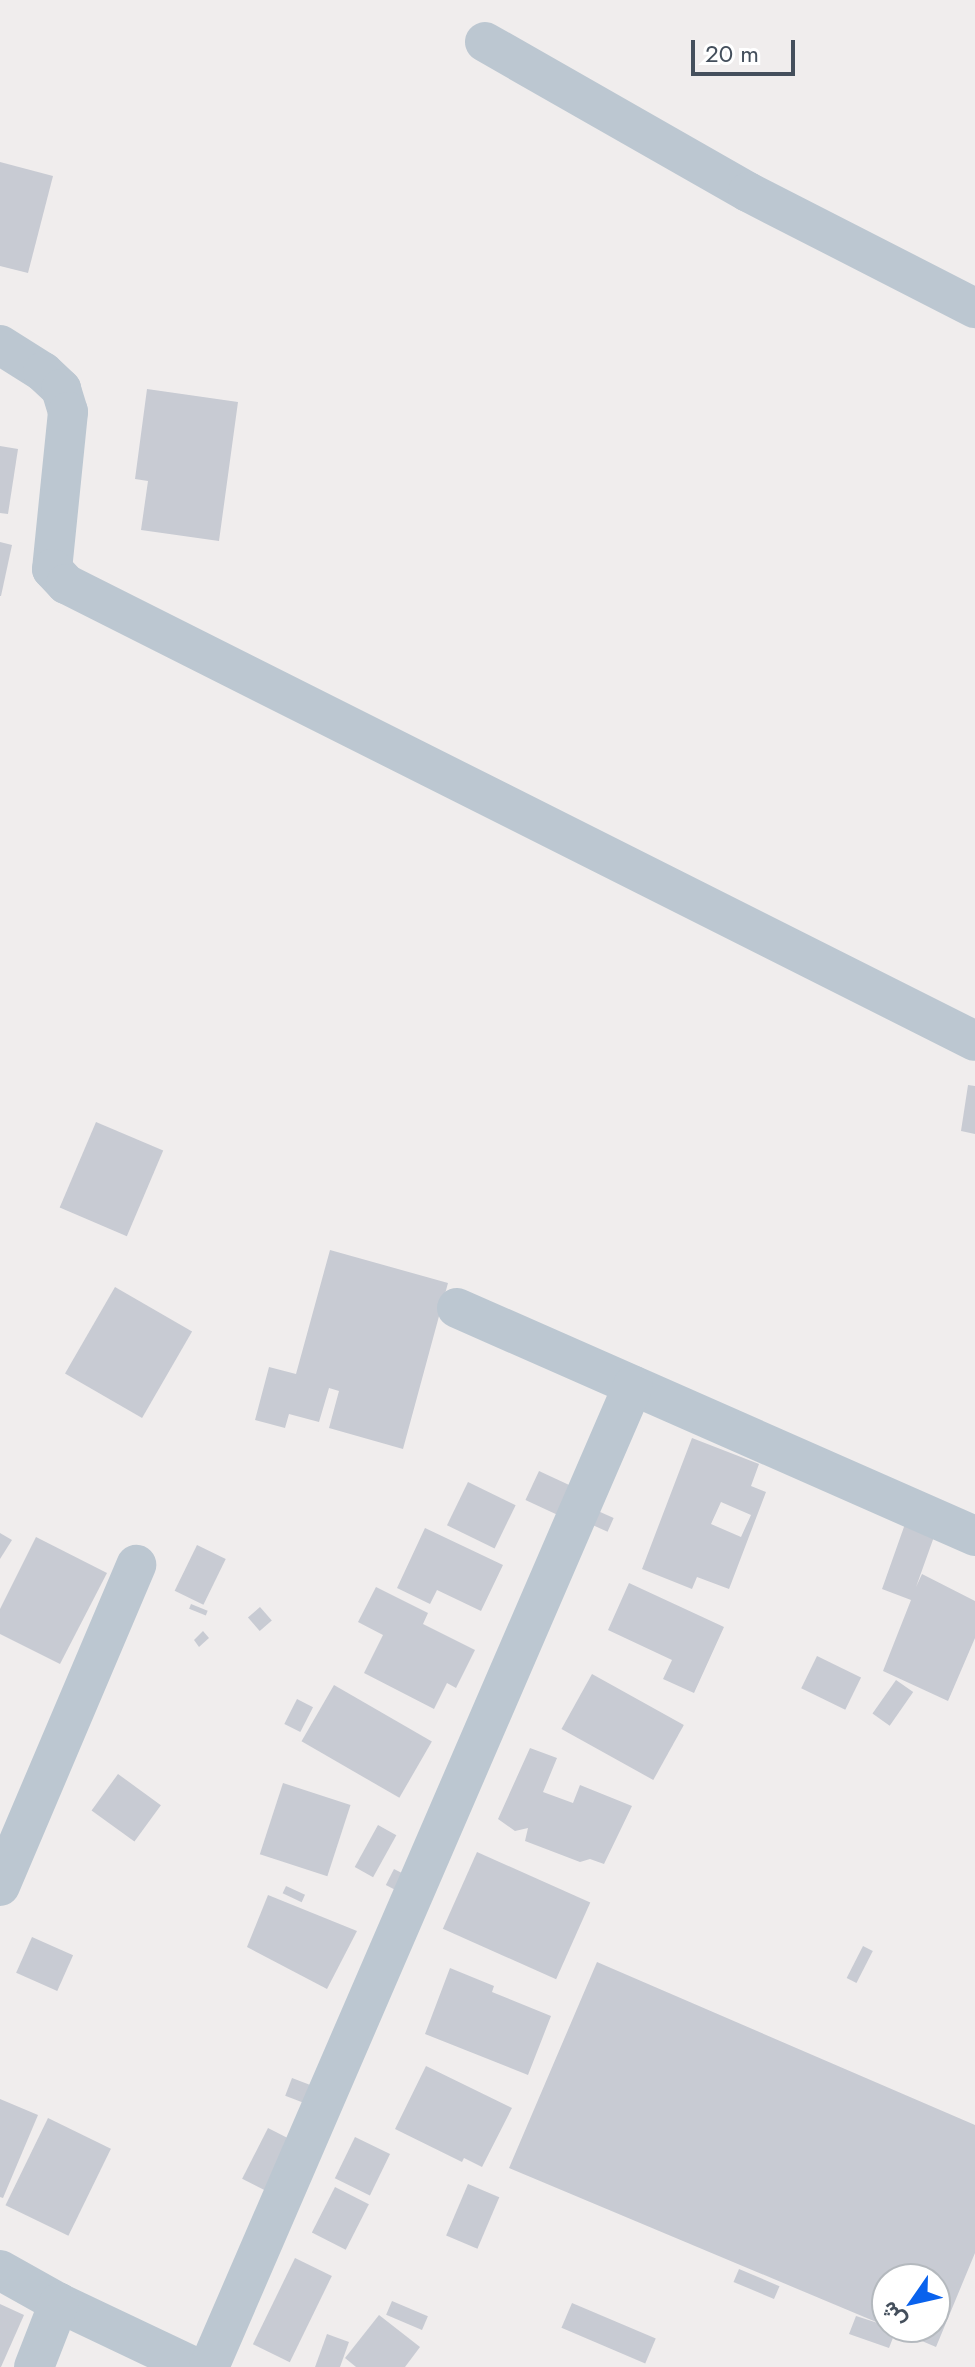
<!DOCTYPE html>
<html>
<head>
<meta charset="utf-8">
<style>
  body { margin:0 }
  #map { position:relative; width:975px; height:2367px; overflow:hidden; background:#f0eded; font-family:Jost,Vazirmatn,sans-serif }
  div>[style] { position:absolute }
  .building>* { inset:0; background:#c8cbd3; transform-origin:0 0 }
  .minor>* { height:40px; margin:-20px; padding:0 20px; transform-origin:20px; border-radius:20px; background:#bcc7d1 }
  span { translate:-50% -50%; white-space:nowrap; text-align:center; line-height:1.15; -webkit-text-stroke:7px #fff; paint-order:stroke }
  .north { position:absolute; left:871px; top:2263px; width:80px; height:80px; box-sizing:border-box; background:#fff; border:2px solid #b4b9be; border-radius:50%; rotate:236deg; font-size:22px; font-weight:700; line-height:32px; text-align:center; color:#444f5c }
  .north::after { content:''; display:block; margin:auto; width:28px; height:36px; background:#0962ed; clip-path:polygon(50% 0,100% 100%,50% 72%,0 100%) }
  .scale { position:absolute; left:691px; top:40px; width:104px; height:36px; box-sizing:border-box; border:4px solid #444f5c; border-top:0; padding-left:10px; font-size:24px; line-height:28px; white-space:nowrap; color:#444f5c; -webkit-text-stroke:6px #fff; paint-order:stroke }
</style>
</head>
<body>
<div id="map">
  <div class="building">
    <div style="clip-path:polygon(0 162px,53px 176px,28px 273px,0 266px)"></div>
    <div style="clip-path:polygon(147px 389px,238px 402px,219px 541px,141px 530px,148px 481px,135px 479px)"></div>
    <div style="clip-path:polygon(0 446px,18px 449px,8px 514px,0 513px)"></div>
    <div style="clip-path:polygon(0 542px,12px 545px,1px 596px,0 596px)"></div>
    <div style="clip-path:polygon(968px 1085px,975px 1086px,975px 1134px,961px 1131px)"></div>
    <div style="left:96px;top:1122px;width:73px;height:93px;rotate:23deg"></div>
    <div style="clip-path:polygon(330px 1250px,448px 1283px,403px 1449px,329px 1428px,339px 1391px,329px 1388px,319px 1422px,289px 1414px,285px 1428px,255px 1420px,269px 1367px,296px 1374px)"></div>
    <div style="left:115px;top:1287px;width:89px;height:100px;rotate:30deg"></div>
    <div style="clip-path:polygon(evenodd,692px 1438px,759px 1464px,751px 1486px,766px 1492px,729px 1589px,697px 1577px,692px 1589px,642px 1569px,692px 1438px,721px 1502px,751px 1515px,741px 1537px,711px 1524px,721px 1502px)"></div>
    <div style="left:539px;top:1471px;width:41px;height:32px;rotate:25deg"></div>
    <div style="left:468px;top:1482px;width:53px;height:48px;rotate:26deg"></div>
    <div style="left:589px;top:1507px;width:27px;height:15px;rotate:24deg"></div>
    <div style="clip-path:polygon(905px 1524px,935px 1534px,916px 1587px,922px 1574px,975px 1601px,975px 1638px,948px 1701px,883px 1671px,911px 1600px,882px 1589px)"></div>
    <div style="clip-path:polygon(425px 1528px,503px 1565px,481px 1611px,437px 1590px,430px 1604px,397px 1588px)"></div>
    <div style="clip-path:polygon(0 1533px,12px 1540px,0 1559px)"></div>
    <div style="clip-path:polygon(36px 1537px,107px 1573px,60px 1664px,0 1634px,0 1609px)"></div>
    <div style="left:197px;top:1545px;width:32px;height:51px;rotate:26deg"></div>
    <div style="clip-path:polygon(629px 1583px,724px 1627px,694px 1693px,663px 1679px,672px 1660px,608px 1630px)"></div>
    <div style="clip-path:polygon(376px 1587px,428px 1613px,423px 1624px,475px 1650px,456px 1688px,447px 1683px,434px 1709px,364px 1673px,383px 1635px,358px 1622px)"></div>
    <div style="left:191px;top:1604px;width:18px;height:5px;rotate:22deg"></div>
    <div style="left:260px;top:1607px;width:18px;height:16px;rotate:49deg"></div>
    <div style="clip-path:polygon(203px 1631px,209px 1638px,199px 1647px,194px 1640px)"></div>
    <div style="left:817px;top:1656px;width:49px;height:36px;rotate:26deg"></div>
    <div style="left:592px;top:1674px;width:105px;height:63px;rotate:29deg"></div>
    <div style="left:896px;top:1680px;width:21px;height:41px;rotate:35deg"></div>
    <div style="left:334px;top:1685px;width:113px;height:65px;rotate:30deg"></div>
    <div style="left:297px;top:1699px;width:18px;height:28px;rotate:27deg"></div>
    <div style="clip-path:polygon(530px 1748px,557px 1758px,543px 1792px,573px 1803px,580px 1785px,632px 1806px,604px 1864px,590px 1859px,580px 1862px,525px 1841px,528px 1828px,515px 1831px,498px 1819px)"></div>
    <div style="left:118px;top:1774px;width:53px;height:45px;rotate:36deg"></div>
    <div style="left:283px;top:1783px;width:71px;height:75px;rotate:18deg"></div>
    <div style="left:378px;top:1825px;width:21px;height:48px;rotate:29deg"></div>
    <div style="left:477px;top:1852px;width:124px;height:84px;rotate:24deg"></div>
    <div style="left:394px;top:1869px;width:25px;height:18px;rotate:27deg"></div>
    <div style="left:286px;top:1886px;width:21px;height:8px;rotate:25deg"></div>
    <div style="clip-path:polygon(268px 1895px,357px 1931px,327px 1989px,247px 1947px)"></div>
    <div style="left:32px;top:1937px;width:45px;height:39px;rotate:24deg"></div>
    <div style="left:863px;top:1946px;width:11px;height:36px;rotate:27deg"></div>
    <div style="clip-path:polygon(evenodd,597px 1962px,975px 2125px,975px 2253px,936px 2347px,896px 2330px,889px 2348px,849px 2334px,856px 2316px,881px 2324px,509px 2168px,597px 1962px,887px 2279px,935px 2279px,935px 2327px,887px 2327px,887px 2279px)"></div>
    <div style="clip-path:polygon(450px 1968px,494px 1986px,492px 1992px,551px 2016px,528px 2075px,425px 2034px)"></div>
    <div style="clip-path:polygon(426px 2066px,512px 2108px,482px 2167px,464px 2158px,462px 2162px,395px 2129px)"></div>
    <div style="left:292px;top:2078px;width:28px;height:19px;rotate:21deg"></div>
    <div style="clip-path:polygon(0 2099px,38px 2115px,3px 2198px,0 2197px)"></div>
    <div style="left:48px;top:2118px;width:70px;height:97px;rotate:26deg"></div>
    <div style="left:268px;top:2128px;width:38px;height:57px;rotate:27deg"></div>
    <div style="left:355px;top:2137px;width:39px;height:46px;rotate:26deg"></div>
    <div style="left:468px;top:2184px;width:34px;height:56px;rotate:23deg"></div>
    <div style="left:335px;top:2187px;width:38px;height:51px;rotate:27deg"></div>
    <div style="left:295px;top:2258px;width:41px;height:96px;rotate:26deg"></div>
    <div style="left:739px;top:2269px;width:44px;height:14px;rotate:23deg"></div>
    <div style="left:392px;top:2301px;width:39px;height:15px;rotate:23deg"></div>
    <div style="left:572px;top:2303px;width:91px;height:27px;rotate:23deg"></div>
    <div style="clip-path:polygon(0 2304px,24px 2315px,1px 2367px,0 2367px)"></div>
    <div style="clip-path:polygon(379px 2315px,420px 2347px,405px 2367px,356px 2367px,345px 2358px)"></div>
    <div style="clip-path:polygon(327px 2334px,349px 2342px,340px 2367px,315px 2367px)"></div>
  </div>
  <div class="minor">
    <div style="left:485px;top:42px;width:303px;rotate:29.7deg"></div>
    <div style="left:748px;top:192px;width:255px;rotate:27.1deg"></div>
    <div style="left:0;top:345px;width:51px;rotate:32.1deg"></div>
    <div style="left:43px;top:372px;width:25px;rotate:43deg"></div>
    <div style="left:61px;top:389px;width:24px;rotate:73deg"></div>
    <div style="left:68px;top:412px;width:158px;rotate:95.8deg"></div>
    <div style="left:52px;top:569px;width:21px;rotate:47deg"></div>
    <div style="left:66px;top:584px;width:1017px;rotate:26.69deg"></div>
    <div style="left:457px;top:1308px;width:566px;rotate:23.76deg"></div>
    <div style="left:0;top:1886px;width:349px;rotate:-67deg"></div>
    <div style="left:0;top:2270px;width:68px;rotate:29.2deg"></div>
    <div style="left:59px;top:2303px;width:149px;rotate:25.4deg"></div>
    <div style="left:34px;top:2367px;width:69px;rotate:-68.7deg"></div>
    <div style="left:209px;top:2367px;width:1069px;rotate:-66.63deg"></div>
  </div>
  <div class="north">ش</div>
  <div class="scale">20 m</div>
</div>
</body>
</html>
